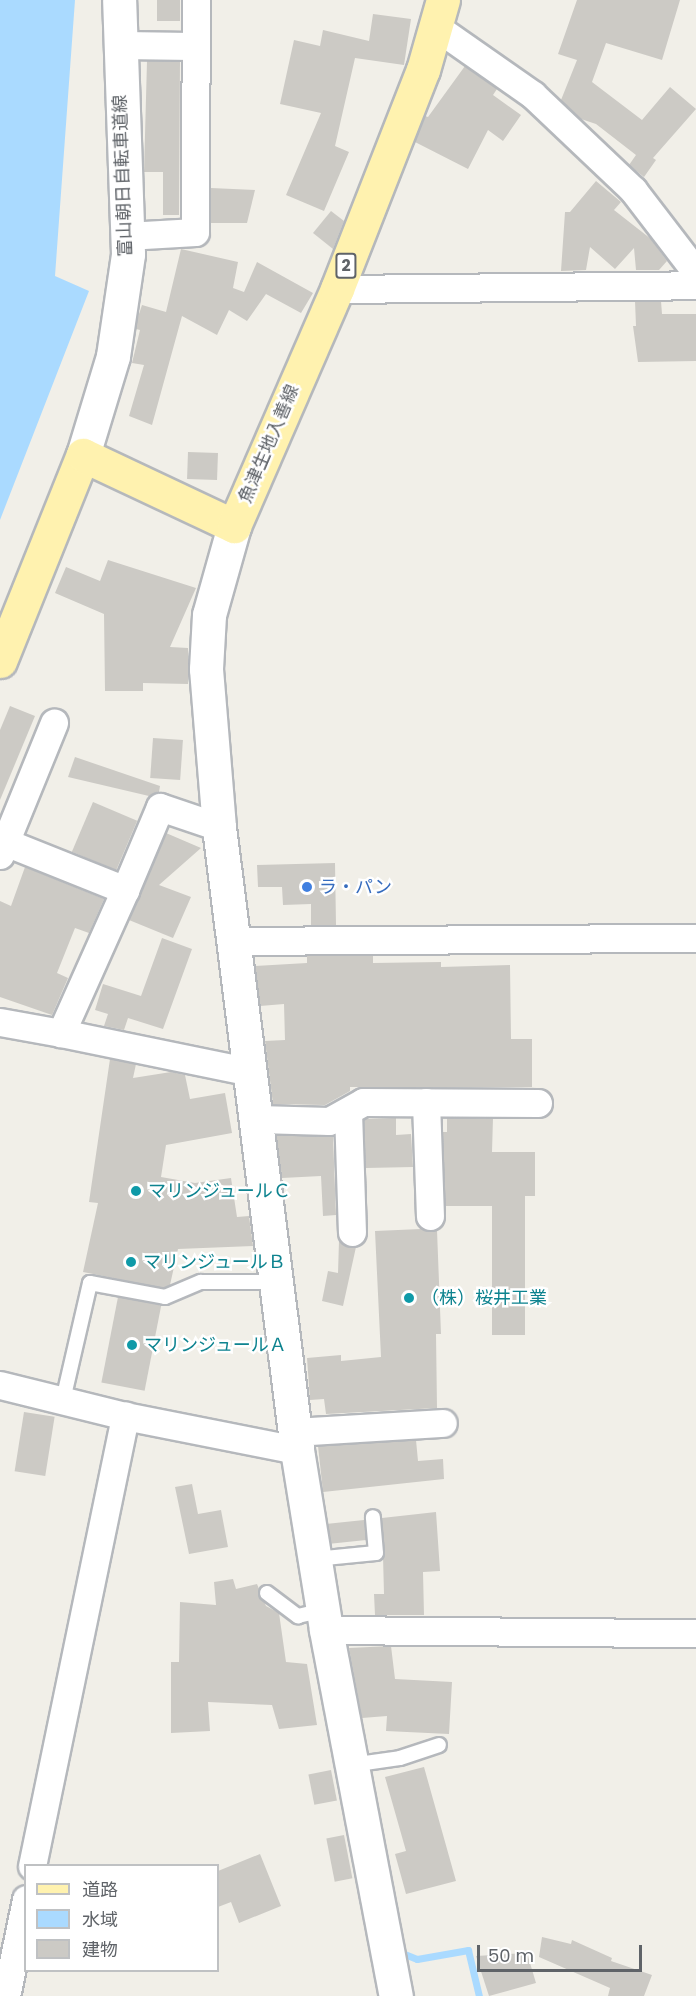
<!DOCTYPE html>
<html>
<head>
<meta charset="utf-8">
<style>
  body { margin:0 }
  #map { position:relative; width:696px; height:1996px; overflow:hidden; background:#f1efe8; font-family:Poppins,"Noto Sans JP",sans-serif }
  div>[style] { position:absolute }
  .water>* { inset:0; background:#aadaff }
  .stream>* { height:7px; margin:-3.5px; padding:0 3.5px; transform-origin:3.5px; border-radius:3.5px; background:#aadaff }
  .building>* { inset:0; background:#cccac5; transform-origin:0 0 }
  .roads { filter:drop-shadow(2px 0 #b5b8bc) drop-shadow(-2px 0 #b5b8bc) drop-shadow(0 2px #b5b8bc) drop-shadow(0 -2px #b5b8bc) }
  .service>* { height:14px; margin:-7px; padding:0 7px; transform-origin:7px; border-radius:7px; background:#fff }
  .minor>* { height:27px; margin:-13.5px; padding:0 13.5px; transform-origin:13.5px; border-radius:13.5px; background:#fff }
  .tertiary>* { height:33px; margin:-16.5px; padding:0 16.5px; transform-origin:16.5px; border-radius:16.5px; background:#fff }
  .primary>* { height:33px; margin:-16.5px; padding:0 16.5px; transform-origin:16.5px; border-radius:16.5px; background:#fff2af }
  .dots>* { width:16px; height:16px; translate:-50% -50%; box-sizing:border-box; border:3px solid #fff; border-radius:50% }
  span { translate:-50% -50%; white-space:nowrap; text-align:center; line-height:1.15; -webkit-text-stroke:5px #fff; paint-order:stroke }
  .shield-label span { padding:2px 4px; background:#fff; border:2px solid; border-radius:4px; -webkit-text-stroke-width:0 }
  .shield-label { font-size:16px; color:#5f6368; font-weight:700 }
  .street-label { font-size:18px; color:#5f6368 }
  .shop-label { font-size:18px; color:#366cbe }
  .left { translate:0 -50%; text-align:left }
  .culture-label { font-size:18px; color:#0d838f }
  .legend { position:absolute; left:24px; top:1864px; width:195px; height:108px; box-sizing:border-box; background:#fff; border:2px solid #bfc1c3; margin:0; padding:8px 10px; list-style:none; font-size:18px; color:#5f6368 }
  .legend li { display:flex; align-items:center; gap:12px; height:30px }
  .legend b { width:30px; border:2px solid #bfc1c3 }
  .scale { position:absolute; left:477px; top:1945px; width:165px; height:27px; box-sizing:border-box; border:3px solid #5f6368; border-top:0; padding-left:8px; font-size:18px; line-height:21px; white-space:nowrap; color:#5f6368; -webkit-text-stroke:4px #fff; paint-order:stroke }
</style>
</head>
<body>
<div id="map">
  <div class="water">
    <div style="clip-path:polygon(0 0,75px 0,55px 276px,89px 291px,0 520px)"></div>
  </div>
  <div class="stream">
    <div style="left:401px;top:1948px;width:5px;rotate:79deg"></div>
    <div style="left:402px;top:1953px;width:16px;rotate:22deg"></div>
    <div style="left:417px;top:1959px;width:52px;rotate:-10deg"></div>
    <div style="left:468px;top:1950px;width:47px;rotate:76.6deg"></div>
  </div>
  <div class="building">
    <div style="left:157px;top:0;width:23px;height:21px"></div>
    <div style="clip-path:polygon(577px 0,680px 0,662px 60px,606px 43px,592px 82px,642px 120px,670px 87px,696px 109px,653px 158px,656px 160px,644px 177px,629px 165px,636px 155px,596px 124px,581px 119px,561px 100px,577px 60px,558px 54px)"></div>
    <div style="clip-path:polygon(373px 14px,411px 19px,404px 65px,355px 58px,335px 146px,349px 152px,324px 211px,286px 195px,321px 113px,280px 104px,294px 40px,320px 46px,323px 30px,369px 41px)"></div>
    <div style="clip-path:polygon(147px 61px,180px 62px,179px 215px,163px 215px,163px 172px,144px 172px)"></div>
    <div style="clip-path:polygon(465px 66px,497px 89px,493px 95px,521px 115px,503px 141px,488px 130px,468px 169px,415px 142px,425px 116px,428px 117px)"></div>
    <div style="clip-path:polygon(596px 181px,621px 202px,614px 210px,651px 239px,667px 261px,659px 270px,636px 270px,634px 248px,615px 269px,590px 247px,586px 270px,561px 271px,565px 212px,570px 212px)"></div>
    <div style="clip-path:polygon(211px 188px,255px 190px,247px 223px,211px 223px)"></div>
    <div style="clip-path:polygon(331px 211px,344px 221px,333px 249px,313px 233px)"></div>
    <div style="clip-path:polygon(181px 249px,238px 262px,233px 288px,244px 292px,257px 262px,313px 293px,301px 313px,266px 294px,247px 321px,229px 310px,217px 335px,182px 316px,152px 425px,129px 416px,144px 365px,132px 363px,140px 330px,136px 329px,137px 320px,142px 305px,166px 312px)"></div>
    <div style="clip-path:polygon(635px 301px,661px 301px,662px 314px,696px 314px,696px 361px,638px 362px,633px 326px,636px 326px)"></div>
    <div style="left:188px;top:452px;width:30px;height:27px;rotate:2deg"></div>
    <div style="clip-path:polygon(108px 560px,196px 588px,170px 647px,188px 648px,188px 684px,143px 683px,143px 691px,105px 691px,104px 614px,55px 593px,66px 567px,100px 581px)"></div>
    <div style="clip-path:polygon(10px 706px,35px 716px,0 800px,0 730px)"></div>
    <div style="left:153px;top:738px;width:30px;height:40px;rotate:4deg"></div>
    <div style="clip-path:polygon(75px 757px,160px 786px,159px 792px,149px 796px,68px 777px)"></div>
    <div style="left:93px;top:802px;width:48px;height:54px;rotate:23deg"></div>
    <div style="clip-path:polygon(166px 833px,201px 848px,159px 885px,191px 897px,173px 938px,129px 920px)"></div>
    <div style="clip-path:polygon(335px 863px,336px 925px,311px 925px,311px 904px,283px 905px,282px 887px,258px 887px,257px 865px)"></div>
    <div style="clip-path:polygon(25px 867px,104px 899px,89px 933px,75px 928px,57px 973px,68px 978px,52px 1015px,0 997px,0 901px,11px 906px)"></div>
    <div style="clip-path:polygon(162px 938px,192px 949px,163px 1029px,128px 1018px,124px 1030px,104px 1026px,108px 1014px,95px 1010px,103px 984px,141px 996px)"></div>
    <div style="clip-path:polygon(307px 956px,373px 956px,373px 963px,441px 962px,441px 967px,510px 965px,511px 1039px,532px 1039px,532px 1087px,350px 1087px,350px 1091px,325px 1105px,273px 1104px,265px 1041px,285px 1040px,284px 1004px,260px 1006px,255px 966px,307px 963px)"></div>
    <div style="clip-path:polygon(110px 1059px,136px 1064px,133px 1078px,171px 1072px,185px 1075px,190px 1099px,225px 1093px,232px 1133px,166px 1145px,161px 1177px,195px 1183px,231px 1178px,237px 1217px,249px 1216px,253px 1246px,178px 1249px,170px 1285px,164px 1288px,83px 1272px,98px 1203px,89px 1202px)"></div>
    <div style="clip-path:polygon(396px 1118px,396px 1135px,411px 1134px,413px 1167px,366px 1168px,364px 1119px)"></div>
    <div style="clip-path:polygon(447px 1118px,493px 1118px,492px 1152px,535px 1152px,535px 1196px,525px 1196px,525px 1335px,492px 1335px,492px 1206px,445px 1206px,443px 1132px,447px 1132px)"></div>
    <div style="clip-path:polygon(276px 1135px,333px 1136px,336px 1215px,323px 1216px,321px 1176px,282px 1178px)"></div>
    <div style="clip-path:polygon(421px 1229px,437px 1230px,441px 1334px,436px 1334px,437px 1408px,326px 1414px,324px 1399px,310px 1400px,307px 1358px,341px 1355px,341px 1361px,381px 1357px,375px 1231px)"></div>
    <div style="clip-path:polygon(339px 1241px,356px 1247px,343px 1306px,322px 1301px,328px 1271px,338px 1273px)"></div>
    <div style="left:118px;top:1297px;width:44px;height:87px;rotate:11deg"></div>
    <div style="left:24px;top:1412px;width:31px;height:60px;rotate:9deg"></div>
    <div style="clip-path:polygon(416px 1440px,418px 1461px,443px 1459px,444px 1479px,323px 1492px,318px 1446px)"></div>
    <div style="clip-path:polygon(192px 1484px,198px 1514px,221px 1510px,228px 1547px,189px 1554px,175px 1487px)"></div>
    <div style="clip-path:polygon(436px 1512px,440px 1571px,423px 1572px,424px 1615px,375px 1615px,374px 1594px,384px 1594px,382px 1518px)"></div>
    <div style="left:364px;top:1520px;width:20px;height:36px;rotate:84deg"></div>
    <div style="clip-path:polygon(233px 1579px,236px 1589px,257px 1584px,266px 1606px,279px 1613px,286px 1662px,307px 1664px,317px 1725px,279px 1729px,272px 1705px,208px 1702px,210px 1731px,171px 1733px,171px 1662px,179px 1662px,180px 1602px,216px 1605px,214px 1582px)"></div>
    <div style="clip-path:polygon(391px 1646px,395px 1679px,452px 1682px,449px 1734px,386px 1731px,387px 1716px,362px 1718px,349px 1648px)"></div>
    <div style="clip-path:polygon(424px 1767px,456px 1881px,406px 1894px,395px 1854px,406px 1851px,385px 1777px)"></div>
    <div style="left:331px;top:1770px;width:31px;height:23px;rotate:79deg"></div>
    <div style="left:344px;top:1835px;width:44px;height:18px;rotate:79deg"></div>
    <div style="clip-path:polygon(260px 1854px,281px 1906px,239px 1923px,231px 1902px,218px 1907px,218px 1871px)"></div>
    <div style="clip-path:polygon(542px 1937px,571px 1944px,572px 1940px,612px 1958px,611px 1961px,652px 1975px,644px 1996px,608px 1996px,610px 1988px,539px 1957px)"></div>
    <div style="clip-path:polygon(527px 1953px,536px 1983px,489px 1996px,476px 1956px)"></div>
  </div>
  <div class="roads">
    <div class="service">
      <div style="left:63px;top:1400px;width:120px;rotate:-77deg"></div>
      <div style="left:90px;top:1283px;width:76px;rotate:10.6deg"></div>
      <div style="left:165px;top:1297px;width:39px;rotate:-23deg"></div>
      <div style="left:201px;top:1282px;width:75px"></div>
      <div style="left:315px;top:1559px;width:61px;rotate:-5.6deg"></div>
      <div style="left:376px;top:1553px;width:36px;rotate:-95deg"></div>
      <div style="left:267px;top:1593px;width:39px;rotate:37deg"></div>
      <div style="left:298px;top:1616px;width:26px;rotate:-13deg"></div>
      <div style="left:351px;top:1765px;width:49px;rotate:-8.1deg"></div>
      <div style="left:400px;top:1758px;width:41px;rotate:-18.4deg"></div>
    </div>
    <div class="minor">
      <div style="left:436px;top:27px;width:118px;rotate:35deg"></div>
      <div style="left:533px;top:95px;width:138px;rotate:43.5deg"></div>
      <div style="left:633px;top:190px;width:103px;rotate:52.5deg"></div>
      <div style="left:119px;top:45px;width:76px;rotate:0.8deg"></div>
      <div style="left:127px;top:236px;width:68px;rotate:-3.4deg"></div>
      <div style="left:195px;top:232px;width:232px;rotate:-89.8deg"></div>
      <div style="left:337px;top:289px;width:359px;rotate:-0.6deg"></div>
      <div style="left:0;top:840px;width:135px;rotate:21.8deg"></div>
      <div style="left:125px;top:890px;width:157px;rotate:114.1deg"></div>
      <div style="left:61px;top:1033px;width:194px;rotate:11.6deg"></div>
      <div style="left:0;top:855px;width:143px;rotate:-67.8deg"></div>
      <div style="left:125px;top:890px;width:90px;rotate:-67.1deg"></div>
      <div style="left:160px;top:807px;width:62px;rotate:18.7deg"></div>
      <div style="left:233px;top:941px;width:463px;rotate:-0.4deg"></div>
      <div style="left:0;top:1022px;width:62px;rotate:10.2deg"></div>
      <div style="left:426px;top:1102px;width:114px;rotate:88deg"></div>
      <div style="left:348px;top:1112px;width:120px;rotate:88.1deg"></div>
      <div style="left:258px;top:1119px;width:71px;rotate:1.6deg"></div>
      <div style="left:329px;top:1121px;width:39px;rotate:-29deg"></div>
      <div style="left:363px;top:1102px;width:175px;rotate:0.3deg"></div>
      <div style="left:0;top:1385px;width:129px;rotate:13.9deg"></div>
      <div style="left:125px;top:1416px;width:175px;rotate:11.2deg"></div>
      <div style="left:295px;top:1432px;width:148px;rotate:-3.5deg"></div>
      <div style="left:326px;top:1630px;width:370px;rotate:0.5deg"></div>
      <div style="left:32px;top:1866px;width:460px;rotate:-78.3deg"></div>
      <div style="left:6px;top:1996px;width:99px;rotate:-78.3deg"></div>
    </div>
    <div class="tertiary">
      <div style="left:83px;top:455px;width:103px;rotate:-73.1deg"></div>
      <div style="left:113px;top:356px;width:103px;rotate:-81.6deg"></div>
      <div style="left:128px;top:254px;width:254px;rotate:-92deg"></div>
      <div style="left:234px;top:526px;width:92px;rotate:105.7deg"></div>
      <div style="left:209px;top:615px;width:54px;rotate:93.2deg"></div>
      <div style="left:206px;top:669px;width:159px;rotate:85.3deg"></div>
      <div style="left:219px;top:827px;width:628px;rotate:82.86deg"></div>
      <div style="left:297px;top:1450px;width:182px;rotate:80.8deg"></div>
      <div style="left:326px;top:1630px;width:373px;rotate:79.2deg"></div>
    </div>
    <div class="primary">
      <div style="left:0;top:661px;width:222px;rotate:-68.1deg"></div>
      <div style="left:83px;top:455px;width:167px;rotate:25.2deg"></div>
      <div style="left:234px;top:526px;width:258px;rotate:-66.5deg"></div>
      <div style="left:337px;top:289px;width:235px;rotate:-68.6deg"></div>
      <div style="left:423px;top:70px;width:73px;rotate:-74.1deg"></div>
    </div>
  </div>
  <div class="dots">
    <div style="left:307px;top:887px;background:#3f7fe0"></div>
    <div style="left:136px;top:1191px;background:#0f9aa8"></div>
    <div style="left:131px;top:1262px;background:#0f9aa8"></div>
    <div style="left:409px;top:1298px;background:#0f9aa8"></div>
    <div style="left:132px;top:1345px;background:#0f9aa8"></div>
  </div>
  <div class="shield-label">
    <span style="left:346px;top:266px">2</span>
  </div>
  <div class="street-label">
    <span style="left:123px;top:176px;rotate:-92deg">富山朝日自転車道線</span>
    <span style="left:269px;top:444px;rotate:-67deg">魚津生地入善線</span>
  </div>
  <div class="shop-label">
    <span class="left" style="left:319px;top:887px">ラ・パン</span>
  </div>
  <div class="culture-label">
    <span class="left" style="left:148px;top:1191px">マリンジュールＣ</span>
    <span class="left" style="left:143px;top:1262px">マリンジュールＢ</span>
    <span class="left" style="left:421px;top:1298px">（株）桜井工業</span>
    <span class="left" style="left:144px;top:1345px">マリンジュールＡ</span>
  </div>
  <ul class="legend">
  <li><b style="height:8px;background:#fff2af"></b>道路</li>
  <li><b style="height:16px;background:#aadaff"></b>水域</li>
  <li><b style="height:16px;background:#cccac5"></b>建物</li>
  </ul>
  <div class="scale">50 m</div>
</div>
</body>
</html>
